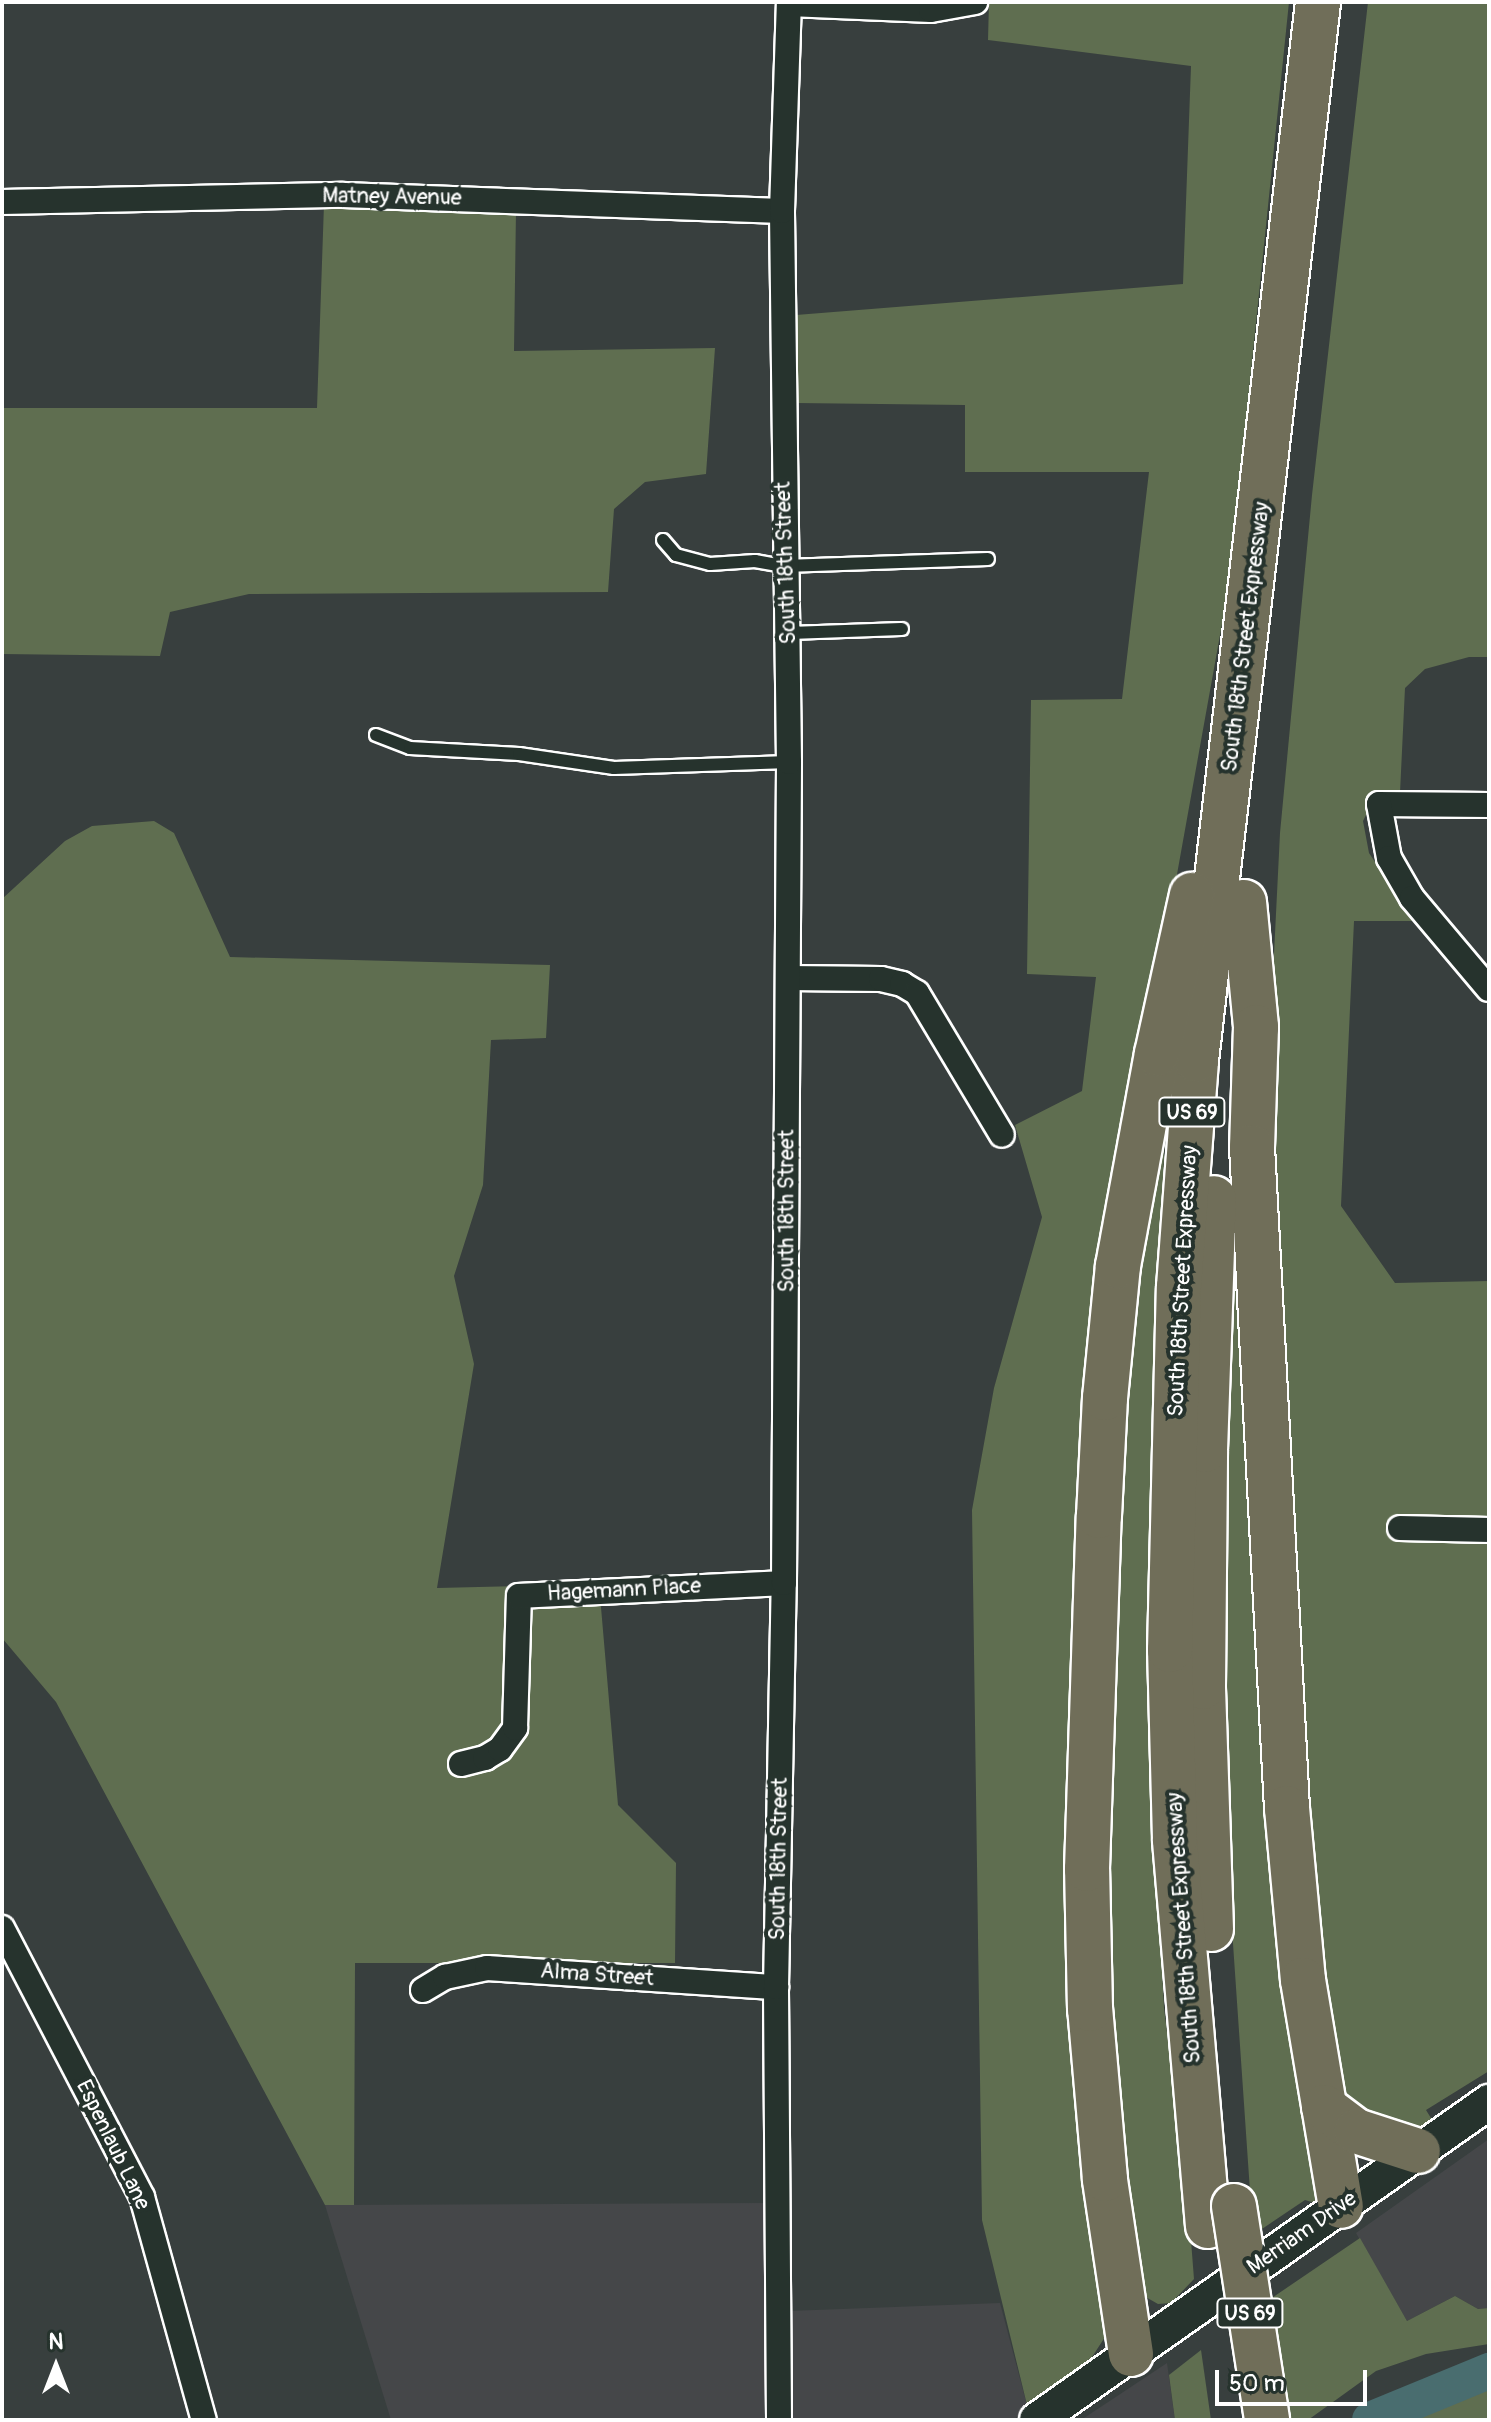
<!DOCTYPE html>
<html>
<head>
<meta charset="utf-8">
<style>
  body { margin:0 }
  #map { position:relative; width:1491px; height:2422px; overflow:hidden; background:#383f3e; font-family:Pangolin,sans-serif }
  div>[style] { position:absolute }
  .built>* { inset:0; background:#454749 }
  .green>* { inset:0; background:#5f6e50 }
  .river>* { height:36px; margin:-18px; padding:0 18px; transform-origin:18px; border-radius:18px; background:#496d6f }
  .roads { filter:drop-shadow(2px 0 #fff) drop-shadow(-2px 0 #fff) drop-shadow(0 2px #fff) drop-shadow(0 -2px #fff) }
  .lane>* { height:12px; margin:-6px; padding:0 6px; transform-origin:6px; border-radius:6px; background:#26332d }
  .street>* { height:24px; margin:-12px; padding:0 12px; transform-origin:12px; border-radius:12px; background:#26332d }
  .secondary>* { height:34px; margin:-17px; padding:0 17px; transform-origin:17px; border-radius:17px; background:#26332d }
  .highway>* { height:44px; margin:-22px; padding:0 22px; transform-origin:22px; border-radius:22px; background:#706e59 }
  .bridges { filter:drop-shadow(2px 0 #fff) drop-shadow(-2px 0 #fff) drop-shadow(0 2px #fff) drop-shadow(0 -2px #fff) }
  .highway-bridge>* { height:44px; margin:-22px; padding:0 22px; transform-origin:22px; border-radius:22px; background:#706e59 }
  span { translate:-50% -50%; white-space:nowrap; text-align:center; line-height:1.15; -webkit-text-stroke:8px #26332d; paint-order:stroke }
  .shield-label span { padding:2px 6px; background:#26332d; border:2px solid; border-radius:6px; -webkit-text-stroke-width:0 }
  .shield-label { font-size:20px; color:#fff; font-weight:700 }
  .street-label { font-size:22px; color:#fff }
  .frame { position:absolute; inset:0; border:4px solid #fff; pointer-events:none }
  .north { position:absolute; left:16px; top:2326px; width:80px; height:80px; -webkit-text-stroke:6px #26332d; paint-order:stroke; rotate:0deg; font-size:22px; font-weight:700; line-height:32px; text-align:center; color:#fff }
  .north::after { content:''; display:block; margin:auto; width:28px; height:36px; background:#fff; clip-path:polygon(50% 0,100% 100%,50% 72%,0 100%) }
  .scale { position:absolute; left:1215px; top:2370px; width:152px; height:36px; box-sizing:border-box; border:4px solid #fff; border-top:0; padding-left:10px; font-size:24px; line-height:28px; white-space:nowrap; color:#fff; -webkit-text-stroke:6px #26332d; paint-order:stroke }
</style>
</head>
<body>
<div id="map">
  <div class="built">
    <div style="clip-path:polygon(1489px 2139px,1489px 2308px,1478px 2309px,1455px 2296px,1407px 2321px,1356px 2233px)"></div>
    <div style="clip-path:polygon(766px 2203px,764px 2420px,391px 2420px,325px 2205px)"></div>
    <div style="clip-path:polygon(1000px 2303px,1028px 2409px,1013px 2420px,788px 2420px,789px 2311px)"></div>
    <div style="clip-path:polygon(1167px 2363px,1175px 2420px,1081px 2420px)"></div>
  </div>
  <div class="green">
    <div style="clip-path:polygon(989px 2px,1289px 2px,1229px 585px,1105px 1275px,1105px 2337px,1092px 2357px,1028px 2409px,982px 2220px,972px 1510px,994px 1388px,1042px 1217px,1015px 1125px,1082px 1091px,1096px 977px,1027px 974px,1031px 700px,1122px 699px,1149px 472px,965px 472px,965px 405px,796px 403px,796px 315px,1183px 284px,1191px 66px,988px 40px)"></div>
    <div style="clip-path:polygon(1368px 2px,1489px 2px,1489px 657px,1469px 657px,1425px 669px,1405px 688px,1400px 793px,1374px 799px,1363px 821px,1369px 853px,1415px 921px,1354px 921px,1341px 1206px,1395px 1283px,1489px 1281px,1489px 2071px,1426px 2110px,1434px 2123px,1418px 2129px,1353px 2111px,1342px 2098px,1310px 1902px,1274px 1304px,1271px 1014px,1280px 833px,1312px 495px)"></div>
    <div style="clip-path:polygon(324px 204px,516px 211px,514px 351px,715px 348px,706px 474px,645px 482px,614px 509px,608px 592px,249px 594px,170px 612px,160px 656px,2px 654px,2px 408px,317px 408px)"></div>
    <div style="clip-path:polygon(154px 821px,174px 833px,230px 957px,550px 965px,546px 1038px,491px 1040px,483px 1185px,454px 1276px,474px 1364px,437px 1588px,599px 1584px,618px 1805px,676px 1863px,675px 1963px,355px 1963px,354px 2205px,325px 2205px,56px 1702px,2px 1638px,2px 899px,65px 841px,92px 826px)"></div>
    <div style="clip-path:polygon(1167px 1084px,1151px 1468px,1151px 1758px,1164px 2008px,1188px 2202px,1194px 2279px,1171px 2303px,1158px 2304px,1137px 2292px,1105px 2067px,1110px 1468px)"></div>
    <div style="clip-path:polygon(1237px 1174px,1322px 2195px,1315px 2203px,1305px 2200px,1253px 2235px,1230px 1900px,1221px 1546px)"></div>
    <div style="clip-path:polygon(1360px 2238px,1407px 2321px,1455px 2296px,1478px 2309px,1489px 2308px,1489px 2344px,1426px 2354px,1376px 2371px,1308px 2420px,1276px 2420px,1260px 2306px)"></div>
    <div style="clip-path:polygon(1201px 2350px,1211px 2420px,1175px 2420px,1169px 2375px)"></div>
    <div style="clip-path:polygon(1489px 2384px,1489px 2420px,1394px 2420px,1435px 2402px)"></div>
  </div>
  <div class="river">
    <div style="left:1370px;top:2420px;width:129px;rotate:-22.4deg"></div>
  </div>
  <div class="roads">
    <div class="lane">
      <div style="left:663px;top:540px;width:20px;rotate:49deg"></div>
      <div style="left:676px;top:555px;width:35px;rotate:15deg"></div>
      <div style="left:710px;top:564px;width:45px;rotate:-3.8deg"></div>
      <div style="left:755px;top:561px;width:29px;rotate:10deg"></div>
      <div style="left:784px;top:566px;width:204px;rotate:-2deg"></div>
      <div style="left:789px;top:633px;width:113px;rotate:-2deg"></div>
      <div style="left:376px;top:735px;width:36px;rotate:21deg"></div>
      <div style="left:410px;top:748px;width:109px;rotate:3.2deg"></div>
      <div style="left:519px;top:754px;width:96px;rotate:8.4deg"></div>
      <div style="left:614px;top:768px;width:175px;rotate:-2deg"></div>
    </div>
    <div class="street">
      <div style="left:789px;top:4px;width:142px;rotate:2.4deg"></div>
      <div style="left:931px;top:10px;width:45px;rotate:-10.3deg"></div>
      <div style="left:2px;top:202px;width:341px;rotate:-1.2deg"></div>
      <div style="left:343px;top:195px;width:439px;rotate:2.1deg"></div>
      <div style="left:1489px;top:805px;width:110px;rotate:-179.5deg"></div>
      <div style="left:1379px;top:804px;width:55px;rotate:79.5deg"></div>
      <div style="left:1389px;top:858px;width:46px;rotate:60.1deg"></div>
      <div style="left:1412px;top:898px;width:119px;rotate:49.8deg"></div>
      <div style="left:788px;top:978px;width:93px;rotate:0.6deg"></div>
      <div style="left:881px;top:979px;width:22px;rotate:13deg"></div>
      <div style="left:902px;top:984px;width:17px;rotate:31deg"></div>
      <div style="left:917px;top:993px;width:165px;rotate:59.1deg"></div>
      <div style="left:1400px;top:1528px;width:89px;rotate:1.3deg"></div>
      <div style="left:461px;top:1764px;width:25px;rotate:-14deg"></div>
      <div style="left:485px;top:1758px;width:17px;rotate:-31deg"></div>
      <div style="left:500px;top:1749px;width:26px;rotate:-54deg"></div>
      <div style="left:515px;top:1728px;width:132px;rotate:-88.3deg"></div>
      <div style="left:519px;top:1596px;width:265px;rotate:-2.8deg"></div>
      <div style="left:2px;top:1928px;width:303px;rotate:62.5deg"></div>
      <div style="left:142px;top:2197px;width:231px;rotate:74.5deg"></div>
      <div style="left:423px;top:1990px;width:26px;rotate:-31deg"></div>
      <div style="left:445px;top:1977px;width:43px;rotate:-12.1deg"></div>
      <div style="left:487px;top:1968px;width:290px;rotate:3.8deg"></div>
      <div style="left:779px;top:2420px;width:433px;rotate:-90.4deg"></div>
      <div style="left:776px;top:1987px;width:404px;rotate:-88.9deg"></div>
      <div style="left:784px;top:1583px;width:821px;rotate:-89.65deg"></div>
      <div style="left:789px;top:762px;width:551px;rotate:-90.73deg"></div>
      <div style="left:782px;top:211px;width:209px;rotate:-88.1deg"></div>
    </div>
    <div class="secondary">
      <div style="left:1037px;top:2420px;width:553px;rotate:-35.13deg"></div>
    </div>
    <div class="highway">
      <div style="left:1244px;top:902px;width:126px;rotate:84.5deg"></div>
      <div style="left:1256px;top:1027px;width:120px;rotate:91.9deg"></div>
      <div style="left:1252px;top:1147px;width:662px;rotate:86.97deg"></div>
      <div style="left:1287px;top:1808px;width:173px;rotate:84.7deg"></div>
      <div style="left:1303px;top:1980px;width:229px;rotate:80.5deg"></div>
      <div style="left:1211px;top:1929px;width:242px;rotate:-91.9deg"></div>
      <div style="left:1203px;top:1687px;width:237px;rotate:-89.5deg"></div>
      <div style="left:1205px;top:1450px;width:252px;rotate:-88deg"></div>
      <div style="left:1324px;top:2107px;width:40px;rotate:37deg"></div>
      <div style="left:1356px;top:2131px;width:65px;rotate:17.9deg"></div>
      <div style="left:1208px;top:2226px;width:388px;rotate:-94.9deg"></div>
      <div style="left:1175px;top:1839px;width:189px;rotate:-91.5deg"></div>
      <div style="left:1170px;top:1650px;width:363px;rotate:-88.6deg"></div>
      <div style="left:1179px;top:1287px;width:228px;rotate:-85.7deg"></div>
      <div style="left:1196px;top:1060px;width:1065px;rotate:-83.42deg"></div>
      <div style="left:1131px;top:2354px;width:177px;rotate:-98.5deg"></div>
      <div style="left:1105px;top:2179px;width:171px;rotate:-95deg"></div>
      <div style="left:1090px;top:2009px;width:140px;rotate:-91.2deg"></div>
      <div style="left:1087px;top:1869px;width:353px;rotate:-88.1deg"></div>
      <div style="left:1099px;top:1516px;width:118px;rotate:-87.1deg"></div>
      <div style="left:1105px;top:1398px;width:133px;rotate:-84.4deg"></div>
      <div style="left:1118px;top:1266px;width:216px;rotate:-79.6deg"></div>
      <div style="left:1157px;top:1054px;width:163px;rotate:-77.6deg"></div>
    </div>
  </div>
  <div class="bridges">
    <div class="highway-bridge">
      <div style="left:1234px;top:2206px;width:217px;rotate:81.2deg"></div>
    </div>
  </div>
  <div class="shield-label">
    <span style="left:1192px;top:1112px">US 69</span>
    <span style="left:1250px;top:2313px">US 69</span>
  </div>
  <div class="street-label">
    <span style="left:392px;top:197px;rotate:1deg">Matney Avenue</span>
    <span style="left:786px;top:563px;rotate:-92deg">South 18th Street</span>
    <span style="left:1246px;top:637px;rotate:-83deg">South 18th Street Expressway</span>
    <span style="left:787px;top:1211px;rotate:-90deg">South 18th Street</span>
    <span style="left:1183px;top:1281px;rotate:-87deg">South 18th Street Expressway</span>
    <span style="left:624px;top:1590px;rotate:-3deg">Hagemann Place</span>
    <span style="left:779px;top:1859px;rotate:-89deg">South 18th Street</span>
    <span style="left:1184px;top:1928px;rotate:-94deg">South 18th Street Expressway</span>
    <span style="left:597px;top:1975px;rotate:4deg">Alma Street</span>
    <span style="left:113px;top:2145px;rotate:64deg">Espenlaub Lane</span>
    <span style="left:1302px;top:2233px;rotate:-35deg">Merriam Drive</span>
  </div>
  <div class="frame"></div>
  <div class="north">N</div>
  <div class="scale">50 m</div>
</div>
</body>
</html>
